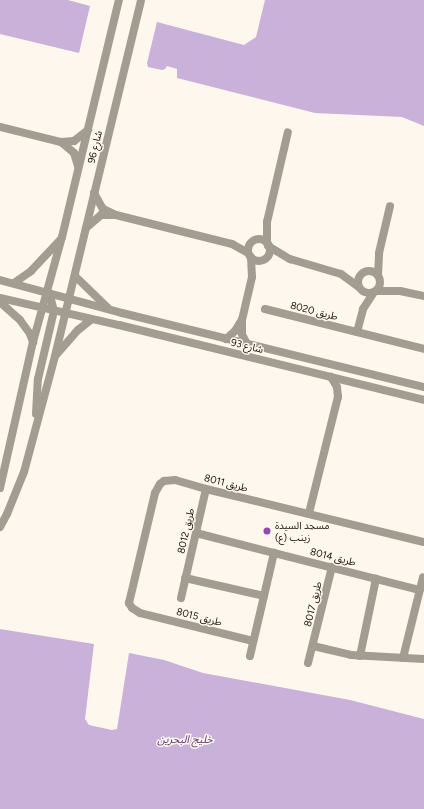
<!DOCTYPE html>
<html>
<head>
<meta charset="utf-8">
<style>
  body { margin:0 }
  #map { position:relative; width:424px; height:809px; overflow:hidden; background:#fef7ed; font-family:Figtree,"Noto Sans Arabic",sans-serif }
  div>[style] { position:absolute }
  .water>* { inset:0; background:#c9b1d9 }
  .minor>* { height:8px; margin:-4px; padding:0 4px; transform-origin:4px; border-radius:4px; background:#a39c91 }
  .minor>.ring { margin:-4px; padding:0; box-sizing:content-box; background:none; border:8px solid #a39c91; border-radius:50% }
  .dots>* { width:11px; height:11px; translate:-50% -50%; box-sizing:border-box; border:2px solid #fef7ed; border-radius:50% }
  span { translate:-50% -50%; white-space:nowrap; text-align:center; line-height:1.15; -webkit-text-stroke:3px #fef7ed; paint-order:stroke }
  .street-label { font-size:10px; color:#1a140b }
  .poi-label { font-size:10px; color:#1a140b }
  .left { translate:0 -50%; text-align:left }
  .water-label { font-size:11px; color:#614275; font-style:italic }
</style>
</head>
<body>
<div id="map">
  <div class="water">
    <div style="clip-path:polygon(0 0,68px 0,90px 6px,79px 53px,0 34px)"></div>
    <div style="clip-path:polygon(265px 0,424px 0,424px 126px,402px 117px,315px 113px,177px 78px,177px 69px,167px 66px,165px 69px,162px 70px,148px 67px,147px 63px,157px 22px,244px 45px,256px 37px)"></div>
    <div style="clip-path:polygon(0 629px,94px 644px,85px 719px,89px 725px,112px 730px,117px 729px,129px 653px,164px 660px,203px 673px,350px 700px,424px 719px,424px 809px,0 809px)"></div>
  </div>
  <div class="minor">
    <div style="left:0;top:127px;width:63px;rotate:13.8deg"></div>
    <div style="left:61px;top:142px;width:17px;rotate:40deg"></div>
    <div style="left:74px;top:153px;width:14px;rotate:73deg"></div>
    <div style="left:61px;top:142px;width:13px;rotate:-4deg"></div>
    <div style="left:74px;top:141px;width:18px;rotate:-38deg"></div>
    <div style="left:94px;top:193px;width:18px;rotate:61deg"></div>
    <div style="left:103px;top:209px;width:14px;rotate:25deg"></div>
    <div style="left:116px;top:215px;width:120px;rotate:14deg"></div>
    <div style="left:232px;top:244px;width:18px;rotate:29deg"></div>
    <div style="left:86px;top:228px;width:20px;rotate:-41deg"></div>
    <div style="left:101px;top:215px;width:12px"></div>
    <div class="ring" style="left:248px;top:239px;width:14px;height:14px"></div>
    <div style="left:267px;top:243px;width:21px;rotate:-90deg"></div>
    <div style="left:267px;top:222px;width:92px;rotate:-76.9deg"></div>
    <div style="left:268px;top:246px;width:26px;rotate:31deg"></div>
    <div style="left:290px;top:259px;width:53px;rotate:16.4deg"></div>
    <div style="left:341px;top:274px;width:22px;rotate:36deg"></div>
    <div class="ring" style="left:358px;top:271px;width:14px;height:14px"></div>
    <div style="left:378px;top:275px;width:22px;rotate:-87deg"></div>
    <div style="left:379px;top:253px;width:48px;rotate:-76.8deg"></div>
    <div style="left:75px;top:276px;width:46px;rotate:44.1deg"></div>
    <div style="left:0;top:280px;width:126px;rotate:15.1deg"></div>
    <div style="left:122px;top:313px;width:311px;rotate:13.8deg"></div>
    <div style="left:14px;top:283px;width:21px;rotate:-35deg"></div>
    <div style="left:31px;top:271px;width:44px;rotate:-46.8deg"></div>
    <div style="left:377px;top:291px;width:23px"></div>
    <div style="left:400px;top:291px;width:25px;rotate:12deg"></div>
    <div style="left:0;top:298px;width:122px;rotate:12.8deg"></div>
    <div style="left:119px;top:325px;width:314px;rotate:13.8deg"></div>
    <div style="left:0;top:302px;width:27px;rotate:42deg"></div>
    <div style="left:20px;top:320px;width:17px;rotate:54deg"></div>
    <div style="left:30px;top:334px;width:9px;rotate:69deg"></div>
    <div style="left:265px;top:309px;width:164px;rotate:14.1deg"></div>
    <div style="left:357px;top:332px;width:24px;rotate:-75deg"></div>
    <div style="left:363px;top:309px;width:20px;rotate:-57deg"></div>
    <div style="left:226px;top:339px;width:12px;rotate:-42deg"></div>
    <div style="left:235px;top:331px;width:12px;rotate:-59deg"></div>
    <div style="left:247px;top:344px;width:11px;rotate:-117deg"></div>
    <div style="left:242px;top:334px;width:14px;rotate:-90deg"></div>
    <div style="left:242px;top:320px;width:44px;rotate:-76.9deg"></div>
    <div style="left:252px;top:277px;width:20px;rotate:-93deg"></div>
    <div style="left:57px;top:354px;width:32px;rotate:-49deg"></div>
    <div style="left:78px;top:330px;width:16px;rotate:-38deg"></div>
    <div style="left:36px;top:414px;width:35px;rotate:-87deg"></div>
    <div style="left:38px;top:379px;width:70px;rotate:-76.8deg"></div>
    <div style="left:54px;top:311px;width:11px;rotate:-105deg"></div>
    <div style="left:51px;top:300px;width:9px;rotate:-117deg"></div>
    <div style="left:0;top:488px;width:150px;rotate:-77.3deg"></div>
    <div style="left:33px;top:342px;width:109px;rotate:-74.6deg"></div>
    <div style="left:62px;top:237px;width:244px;rotate:-76.5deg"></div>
    <div style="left:309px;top:513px;width:120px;rotate:-76deg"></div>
    <div style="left:338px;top:397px;width:10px;rotate:-96deg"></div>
    <div style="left:337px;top:387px;width:12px;rotate:-121deg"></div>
    <div style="left:0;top:527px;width:15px;rotate:-62deg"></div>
    <div style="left:7px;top:514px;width:45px;rotate:-68deg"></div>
    <div style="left:24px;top:472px;width:120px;rotate:-75deg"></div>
    <div style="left:55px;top:356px;width:366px;rotate:-76.4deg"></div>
    <div style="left:196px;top:533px;width:231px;rotate:14.3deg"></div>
    <div style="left:185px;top:578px;width:81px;rotate:12.8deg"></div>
    <div style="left:181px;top:598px;width:112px;rotate:-77.1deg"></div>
    <div style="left:253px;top:641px;width:116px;rotate:-166.1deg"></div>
    <div style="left:140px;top:613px;width:9px;rotate:-148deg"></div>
    <div style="left:132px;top:608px;width:6px;rotate:-121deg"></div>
    <div style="left:129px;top:603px;width:113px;rotate:-76.7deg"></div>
    <div style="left:155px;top:493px;width:10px;rotate:-61deg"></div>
    <div style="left:160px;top:484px;width:5px;rotate:-37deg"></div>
    <div style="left:164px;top:481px;width:11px;rotate:-5deg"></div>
    <div style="left:175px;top:480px;width:32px;rotate:16deg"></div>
    <div style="left:206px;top:489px;width:224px;rotate:13.7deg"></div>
    <div style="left:313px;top:646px;width:39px;rotate:13deg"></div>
    <div style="left:351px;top:655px;width:73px;rotate:3.1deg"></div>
    <div style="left:250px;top:656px;width:106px;rotate:-76.9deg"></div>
    <div style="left:360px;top:656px;width:79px;rotate:-78.3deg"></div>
    <div style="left:403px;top:658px;width:83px;rotate:-76.1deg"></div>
    <div style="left:308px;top:663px;width:99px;rotate:-76deg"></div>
  </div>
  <div class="dots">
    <div style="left:267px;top:531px;background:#9047b9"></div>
  </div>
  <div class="street-label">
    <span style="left:95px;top:147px;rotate:-76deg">شارع 96</span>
    <span style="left:314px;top:311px;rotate:14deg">طريق 8020</span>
    <span style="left:247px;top:346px;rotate:14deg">شارع 93</span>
    <span style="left:226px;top:483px;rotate:14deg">طريق 8011</span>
    <span style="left:186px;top:531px;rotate:-77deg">طريق 8012</span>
    <span style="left:333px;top:557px;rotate:14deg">طريق 8014</span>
    <span style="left:313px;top:604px;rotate:-76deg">طريق 8017</span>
    <span style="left:199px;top:617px;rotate:14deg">طريق 8015</span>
  </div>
  <div class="poi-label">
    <span class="left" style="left:275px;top:531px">مسجد السيدة<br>زينب (ع)</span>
  </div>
  <div class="water-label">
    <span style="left:185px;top:740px">خليج البحرين</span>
  </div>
</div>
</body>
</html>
